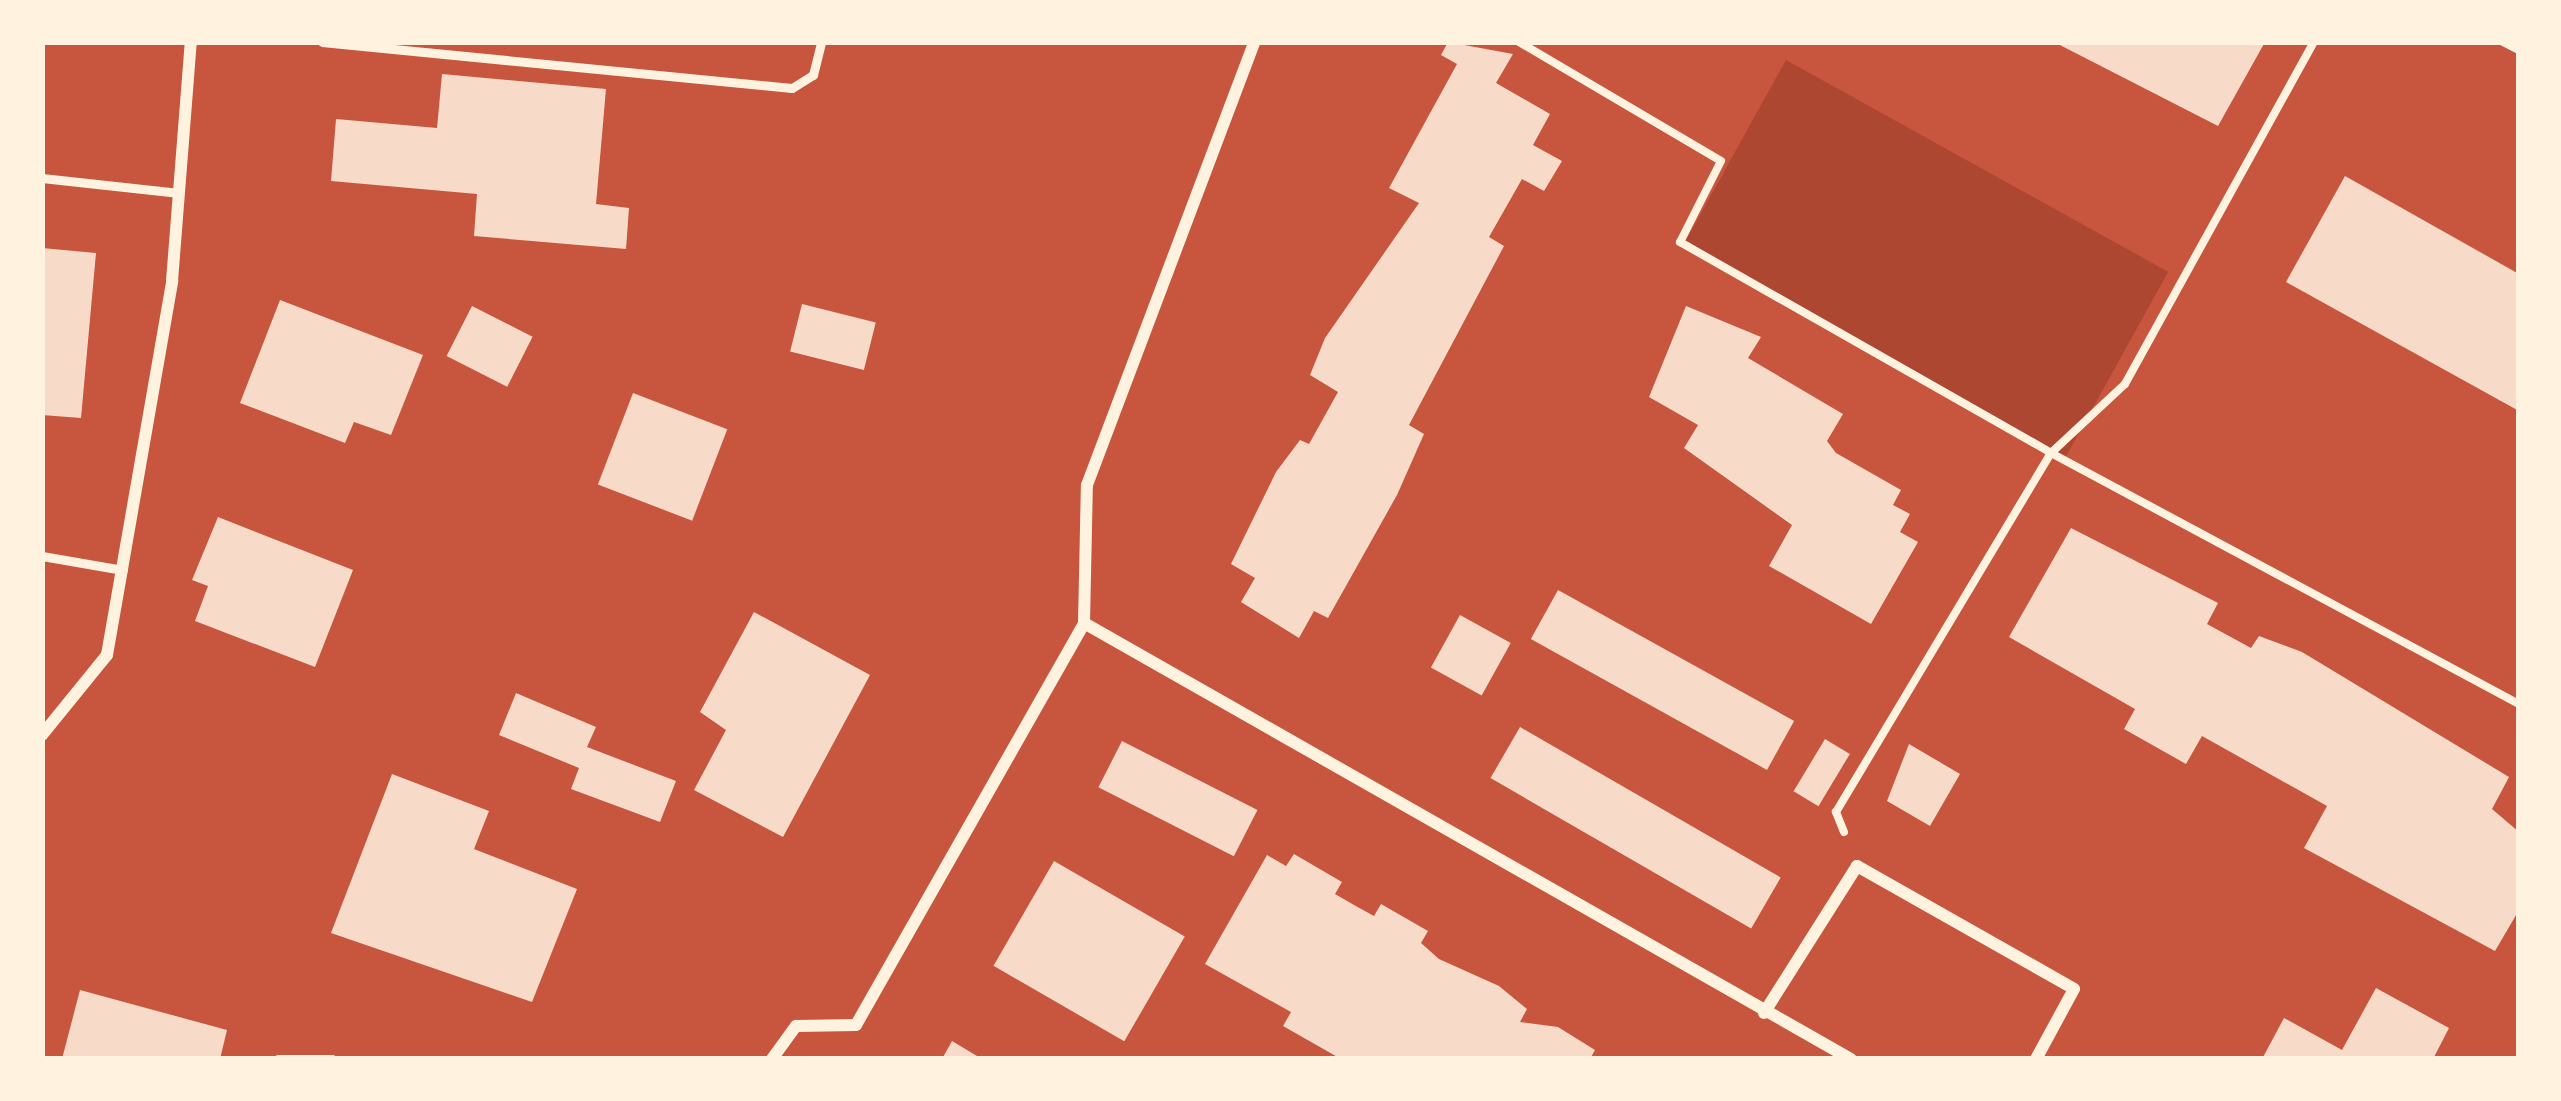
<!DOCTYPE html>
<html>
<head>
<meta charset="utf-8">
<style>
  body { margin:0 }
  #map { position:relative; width:2561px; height:1101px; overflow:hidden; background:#c8553d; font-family:Quicksand,sans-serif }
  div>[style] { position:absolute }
  .green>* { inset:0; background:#ae4732; transform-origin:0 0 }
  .building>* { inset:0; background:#f7dbc8; transform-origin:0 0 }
  .path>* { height:8px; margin:-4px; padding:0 4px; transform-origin:4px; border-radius:4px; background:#fff3e0 }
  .service>* { height:9px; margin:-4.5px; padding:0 4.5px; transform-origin:4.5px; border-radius:4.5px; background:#fff3e0 }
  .minor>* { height:12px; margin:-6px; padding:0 6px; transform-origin:6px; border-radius:6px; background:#fff3e0 }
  span { translate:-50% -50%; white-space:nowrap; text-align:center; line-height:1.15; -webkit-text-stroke:12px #fff3e0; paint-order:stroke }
  .frame { position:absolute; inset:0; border:45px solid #fff3e0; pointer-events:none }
</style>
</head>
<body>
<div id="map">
  <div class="green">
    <div style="left:1786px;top:60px;width:437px;height:211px;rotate:29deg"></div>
  </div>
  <div class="building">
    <div style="clip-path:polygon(1448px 42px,1513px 54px,1496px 83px,1550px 114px,1533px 145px,1562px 161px,1544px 191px,1522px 179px,1489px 237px,1504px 246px,1409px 425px,1424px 434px,1397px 495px,1328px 618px,1314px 611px,1299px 638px,1241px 602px,1255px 578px,1231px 564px,1276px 472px,1300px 440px,1309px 444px,1338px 392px,1310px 375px,1325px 338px,1419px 203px,1389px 188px,1457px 64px,1441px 55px)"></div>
    <div style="clip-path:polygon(2054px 42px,2265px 42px,2218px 126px)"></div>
    <div style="clip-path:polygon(442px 74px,606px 89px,596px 204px,629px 208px,626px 249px,474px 236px,477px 194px,331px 181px,336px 119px,437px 128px)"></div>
    <div style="clip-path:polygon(2345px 176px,2519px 274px,2519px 411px,2286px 282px)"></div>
    <div style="clip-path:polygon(42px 248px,96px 253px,81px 418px,42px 415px)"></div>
    <div style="clip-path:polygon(280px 300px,423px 355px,391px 435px,354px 422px,345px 443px,240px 403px)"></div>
    <div style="left:802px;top:304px;width:76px;height:49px;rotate:14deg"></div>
    <div style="left:472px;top:306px;width:68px;height:56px;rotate:27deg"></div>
    <div style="clip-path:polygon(1686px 306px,1761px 337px,1748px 358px,1843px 414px,1827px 441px,1836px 453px,1901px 490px,1893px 505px,1910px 514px,1900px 532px,1918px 542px,1871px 624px,1769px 566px,1792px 525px,1684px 448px,1698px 425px,1649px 397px)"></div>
    <div style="left:633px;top:393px;width:101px;height:98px;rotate:21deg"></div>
    <div style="clip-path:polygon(218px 517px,353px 570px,315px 667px,195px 621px,208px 586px,192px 580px)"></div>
    <div style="clip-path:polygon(2071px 528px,2218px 603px,2207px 624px,2251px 648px,2259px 636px,2302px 652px,2509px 777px,2492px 809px,2519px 832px,2519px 910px,2495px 951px,2304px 848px,2327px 806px,2202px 736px,2186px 764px,2124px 729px,2135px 709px,2009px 637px)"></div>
    <div style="left:1558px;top:590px;width:270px;height:56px;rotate:29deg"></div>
    <div style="clip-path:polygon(754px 612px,870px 675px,783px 837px,694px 790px,726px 730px,700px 712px)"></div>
    <div style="left:1460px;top:615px;width:58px;height:60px;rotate:29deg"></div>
    <div style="clip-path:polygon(516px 693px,596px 727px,587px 747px,676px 781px,660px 822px,571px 789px,579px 768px,499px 735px)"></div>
    <div style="left:1520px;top:727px;width:301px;height:59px;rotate:30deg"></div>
    <div style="left:1825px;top:739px;width:29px;height:61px;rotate:31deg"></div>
    <div style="left:1122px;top:741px;width:152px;height:52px;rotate:27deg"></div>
    <div style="clip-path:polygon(1909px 744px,1960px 774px,1930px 826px,1887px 801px)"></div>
    <div style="clip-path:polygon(392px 774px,489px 811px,474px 849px,577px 889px,532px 1002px,331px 933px)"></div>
    <div style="clip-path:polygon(1294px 854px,1342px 882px,1335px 894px,1354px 905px,1374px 916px,1381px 904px,1428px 931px,1421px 943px,1439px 959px,1499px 986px,1527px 1009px,1520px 1022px,1558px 1027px,1595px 1050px,1590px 1059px,1341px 1059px,1283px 1026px,1291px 1012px,1205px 964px,1267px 855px,1286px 866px)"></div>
    <div style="left:1054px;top:861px;width:151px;height:121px;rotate:30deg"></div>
    <div style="clip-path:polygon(2376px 988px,2449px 1028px,2433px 1059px,2262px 1059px,2284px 1018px,2342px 1050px)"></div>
    <div style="clip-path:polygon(80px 990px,227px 1030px,220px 1059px,62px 1059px)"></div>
    <div style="clip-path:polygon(952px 1041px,982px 1059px,942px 1059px)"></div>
  </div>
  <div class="path">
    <div style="left:1519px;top:42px;width:234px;rotate:30.5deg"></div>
    <div style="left:1721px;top:161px;width:91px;rotate:116.8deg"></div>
    <div style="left:1680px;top:242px;width:427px;rotate:29.6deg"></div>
    <div style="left:2051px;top:453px;width:101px;rotate:-43deg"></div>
    <div style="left:2125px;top:384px;width:391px;rotate:-61.1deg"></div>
    <div style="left:2503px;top:42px;width:18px;rotate:27deg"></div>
    <div style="left:1844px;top:832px;width:22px;rotate:-112deg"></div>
    <div style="left:1836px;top:812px;width:418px;rotate:-59.1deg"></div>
    <div style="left:2051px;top:453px;width:531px;rotate:28.21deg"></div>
  </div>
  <div class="service">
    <div style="left:322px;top:42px;width:472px;rotate:5.6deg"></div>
    <div style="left:792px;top:88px;width:25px;rotate:-32deg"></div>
    <div style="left:813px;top:75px;width:34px;rotate:-76deg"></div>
    <div style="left:42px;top:178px;width:138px;rotate:6.2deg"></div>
    <div style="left:42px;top:556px;width:82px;rotate:9.8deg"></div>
    <div style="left:278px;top:1059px;width:54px"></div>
  </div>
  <div class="minor">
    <div style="left:1084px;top:623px;width:882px;rotate:29.62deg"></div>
    <div style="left:42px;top:735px;width:103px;rotate:-50.9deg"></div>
    <div style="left:107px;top:655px;width:380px;rotate:-80.1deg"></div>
    <div style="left:172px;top:281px;width:240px;rotate:-85.5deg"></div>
    <div style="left:1764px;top:1013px;width:174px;rotate:-57.7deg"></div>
    <div style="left:1857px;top:866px;width:249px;rotate:29.5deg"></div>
    <div style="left:2074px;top:989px;width:80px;rotate:118.5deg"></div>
    <div style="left:772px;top:1059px;width:41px;rotate:-54deg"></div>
    <div style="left:796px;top:1026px;width:60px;rotate:-1deg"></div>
    <div style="left:856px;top:1025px;width:462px;rotate:-60.4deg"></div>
    <div style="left:1084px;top:623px;width:138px;rotate:-88.8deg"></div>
    <div style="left:1087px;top:485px;width:473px;rotate:-69.3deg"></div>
  </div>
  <div class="frame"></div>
</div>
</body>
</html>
